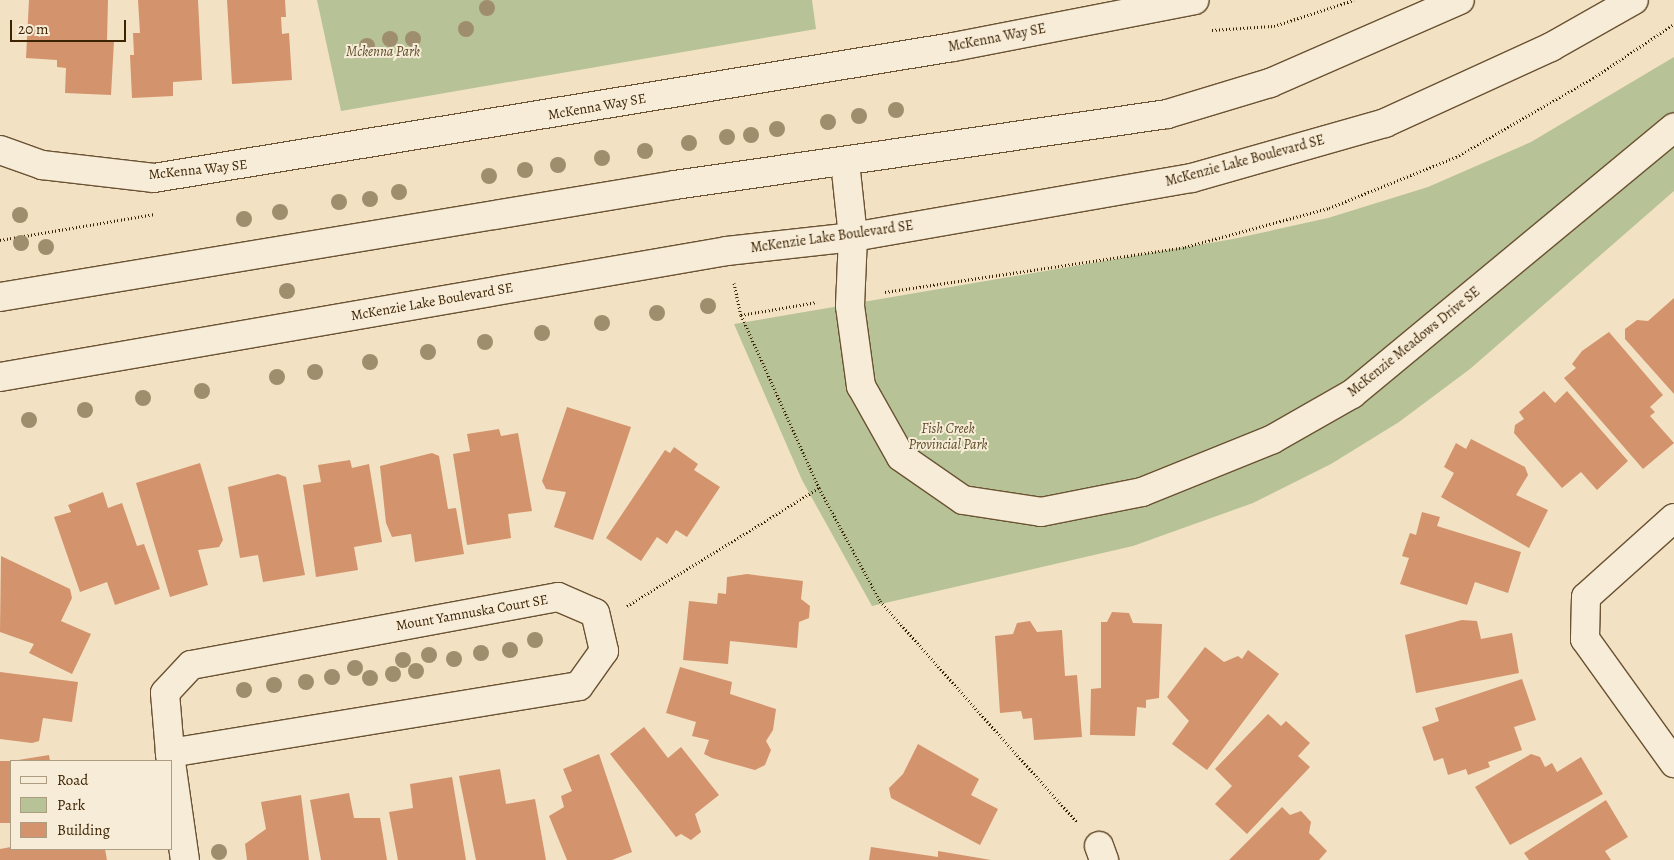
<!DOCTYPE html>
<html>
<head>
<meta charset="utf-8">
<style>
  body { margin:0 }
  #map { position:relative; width:1674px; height:860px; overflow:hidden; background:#f2e1c3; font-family:Alegreya,serif }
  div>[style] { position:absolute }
  .green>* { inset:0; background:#b7c396 }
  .building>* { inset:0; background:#d3936c; transform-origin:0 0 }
  .path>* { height:3px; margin-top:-1.5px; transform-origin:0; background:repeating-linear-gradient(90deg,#3c2302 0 1px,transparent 0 3.5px) }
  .roads { filter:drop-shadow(1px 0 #6a5232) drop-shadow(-1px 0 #6a5232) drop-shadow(0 1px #6a5232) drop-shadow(0 -1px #6a5232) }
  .minor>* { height:28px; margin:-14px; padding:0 14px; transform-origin:14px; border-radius:14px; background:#f7ecd8 }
  .secondary>* { height:28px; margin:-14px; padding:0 14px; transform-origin:14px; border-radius:14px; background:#f7ecd8 }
  .trees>* { width:16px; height:16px; margin:-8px; border-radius:50%; background:#9f8e6d }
  span { translate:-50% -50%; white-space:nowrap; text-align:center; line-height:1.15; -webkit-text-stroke:4px #f7ecd8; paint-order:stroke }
  .street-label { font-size:14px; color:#3c2302 }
  .park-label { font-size:14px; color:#5b4b27; font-style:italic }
  .legend { position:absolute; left:10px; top:760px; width:162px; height:90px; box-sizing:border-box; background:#f7ecd8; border:1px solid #ac9c82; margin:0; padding:6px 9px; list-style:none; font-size:15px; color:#3c2302 }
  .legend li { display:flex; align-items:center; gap:10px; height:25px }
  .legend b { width:25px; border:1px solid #ac9c82 }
  .scale { position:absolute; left:10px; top:20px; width:116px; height:22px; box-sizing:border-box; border:2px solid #3c2302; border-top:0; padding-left:6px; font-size:15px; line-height:18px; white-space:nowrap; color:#3c2302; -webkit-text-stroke:4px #f7ecd8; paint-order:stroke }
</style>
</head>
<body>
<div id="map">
  <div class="green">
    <div style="clip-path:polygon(317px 0,812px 0,816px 29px,341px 111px)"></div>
    <div style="clip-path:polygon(1674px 57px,1674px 191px,1470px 369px,1399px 422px,1331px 464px,1253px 503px,1133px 546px,872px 606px,802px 480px,734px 324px,1233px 239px,1328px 218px,1428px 187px,1531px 142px)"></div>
  </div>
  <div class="building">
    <div style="clip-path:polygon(29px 0,108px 0,107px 41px,114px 41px,111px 95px,65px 93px,66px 68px,57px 67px,57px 60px,26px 58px)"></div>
    <div style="clip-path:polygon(138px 0,198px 0,202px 80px,173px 82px,173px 96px,132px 98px,130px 55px,134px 55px,133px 33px,140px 33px)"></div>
    <div style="clip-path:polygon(227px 0,285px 0,286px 17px,281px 17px,282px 34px,289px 33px,292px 80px,232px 84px)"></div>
    <div style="clip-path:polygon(1674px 298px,1674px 394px,1625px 339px,1625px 329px,1637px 320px,1648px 321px)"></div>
    <div style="clip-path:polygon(1609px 332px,1663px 395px,1650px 407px,1655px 412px,1650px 416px,1674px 443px,1643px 469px,1564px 378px,1576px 368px,1572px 364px,1582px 351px)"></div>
    <div style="clip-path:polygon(1544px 391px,1555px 403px,1567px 391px,1628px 461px,1597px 490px,1581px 472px,1562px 488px,1514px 433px,1515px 425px,1524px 419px,1519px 412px)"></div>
    <div style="clip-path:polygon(567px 407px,631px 427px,593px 540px,554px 527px,566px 492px,546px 489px,542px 481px)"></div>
    <div style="clip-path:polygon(499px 429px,501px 436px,518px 433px,532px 511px,508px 514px,511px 538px,467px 545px,453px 454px,470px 451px,467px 434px)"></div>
    <div style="clip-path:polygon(1471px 439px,1525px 467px,1528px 475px,1516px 495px,1548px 510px,1529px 548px,1441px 497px,1454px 473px,1444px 467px,1456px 443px,1466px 449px)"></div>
    <div style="clip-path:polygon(674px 447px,698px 464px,694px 470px,720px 487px,687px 537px,676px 530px,667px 544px,657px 537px,641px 561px,606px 538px,665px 450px,670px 453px)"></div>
    <div style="clip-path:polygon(432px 453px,439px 456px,448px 509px,456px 508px,464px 554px,415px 562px,411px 534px,392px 537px,386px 523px,380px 466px)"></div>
    <div style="clip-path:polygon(350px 460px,352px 468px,369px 464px,382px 542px,354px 547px,358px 570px,316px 577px,303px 485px,321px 482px,318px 465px)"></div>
    <div style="clip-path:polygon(200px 463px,223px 540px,219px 547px,198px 550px,208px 585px,170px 597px,136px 483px)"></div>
    <div style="clip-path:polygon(278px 474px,286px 477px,305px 575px,263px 582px,258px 555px,240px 558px,228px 487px)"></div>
    <div style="clip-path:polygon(103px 492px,108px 508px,122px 503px,137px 546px,144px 544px,160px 589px,115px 605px,107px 582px,80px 592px,54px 517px,71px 512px,68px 505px)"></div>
    <div style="clip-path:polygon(1422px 512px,1440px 517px,1437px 526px,1521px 552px,1508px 593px,1475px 582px,1467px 605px,1400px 584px,1409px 558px,1402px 556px,1410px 533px,1416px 535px)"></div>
    <div style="clip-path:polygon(1px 556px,70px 589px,72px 598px,61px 621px,91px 634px,72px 674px,29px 653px,34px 644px,0 632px)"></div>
    <div style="clip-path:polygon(747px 574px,803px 581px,801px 599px,810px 606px,809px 618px,799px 622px,797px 648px,730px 641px,728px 664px,683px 660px,689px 601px,717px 604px,718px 593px,726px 594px,727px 577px)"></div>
    <div style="clip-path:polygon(1112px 612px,1129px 613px,1133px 623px,1162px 624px,1159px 698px,1146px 700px,1146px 708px,1137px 707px,1135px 736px,1090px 735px,1091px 689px,1101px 688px,1101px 622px,1107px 622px)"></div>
    <div style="clip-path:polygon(1462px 620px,1477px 621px,1481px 639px,1512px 633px,1519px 673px,1416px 693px,1405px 635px)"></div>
    <div style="clip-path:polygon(1030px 621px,1037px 632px,1062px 630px,1065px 676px,1077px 675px,1082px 737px,1034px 740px,1032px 718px,1023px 719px,1021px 711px,1000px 713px,995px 636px,1013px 634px,1017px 623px)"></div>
    <div style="clip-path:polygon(1205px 647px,1224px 662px,1238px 656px,1242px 659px,1248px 650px,1279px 674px,1207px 770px,1172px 744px,1189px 721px,1167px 697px)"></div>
    <div style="clip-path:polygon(680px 667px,732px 682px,730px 694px,776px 709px,773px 730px,766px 741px,771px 750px,765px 765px,755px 770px,712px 758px,704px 754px,709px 740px,692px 736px,696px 722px,666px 713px)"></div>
    <div style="clip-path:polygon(0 672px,78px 682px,72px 722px,43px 718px,39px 741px,32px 743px,0 739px)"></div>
    <div style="clip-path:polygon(1522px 679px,1536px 720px,1514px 727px,1522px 750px,1488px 762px,1490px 767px,1468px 775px,1466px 769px,1448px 775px,1443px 758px,1434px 761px,1422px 727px,1439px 721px,1435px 708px)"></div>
    <div style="clip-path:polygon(1268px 714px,1281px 726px,1286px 721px,1310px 743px,1298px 756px,1310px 767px,1247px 834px,1215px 804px,1232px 786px,1215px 769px)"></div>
    <div style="clip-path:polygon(644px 727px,668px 758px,681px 747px,719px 795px,695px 814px,701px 832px,691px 840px,681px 834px,676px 837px,610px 754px)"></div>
    <div style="clip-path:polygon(918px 744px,979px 779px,971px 795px,998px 809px,980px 845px,891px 798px,889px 788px,903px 774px)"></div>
    <div style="clip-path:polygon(599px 754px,632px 852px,612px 860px,567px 860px,549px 816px,564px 807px,561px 796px,572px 791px,563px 769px)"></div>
    <div style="clip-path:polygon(1531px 754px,1540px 757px,1545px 767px,1552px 763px,1557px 772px,1581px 757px,1603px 794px,1510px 845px,1475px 787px)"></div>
    <div style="clip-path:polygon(49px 755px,50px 761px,18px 761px,18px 760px)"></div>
    <div style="left:11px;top:761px;width:62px;height:11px;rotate:90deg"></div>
    <div style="clip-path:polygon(500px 769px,506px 804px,535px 799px,546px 860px,476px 860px,459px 776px)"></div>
    <div style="clip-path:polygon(452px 777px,466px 860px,398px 860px,389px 812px,413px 808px,410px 784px)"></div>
    <div style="clip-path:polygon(349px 793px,354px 818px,380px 818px,387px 860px,321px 860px,310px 800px)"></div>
    <div style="clip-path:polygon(301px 795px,309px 860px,247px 860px,245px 844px,266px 829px,261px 802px)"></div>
    <div style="clip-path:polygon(1606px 800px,1628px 837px,1605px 851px,1611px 860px,1529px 860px,1524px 853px)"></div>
    <div style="clip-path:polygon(1282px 807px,1290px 815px,1301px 811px,1311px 822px,1309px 833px,1327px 851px,1319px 860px,1229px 860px)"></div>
    <div style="clip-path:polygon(11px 847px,105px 849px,107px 860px,0 860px,0 849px)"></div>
    <div style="clip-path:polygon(871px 847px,938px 857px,938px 851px,991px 860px,869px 860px)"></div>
  </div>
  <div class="path">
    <div style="left:1212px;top:30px;width:62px;rotate:-3.7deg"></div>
    <div style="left:1274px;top:26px;width:84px;rotate:-18deg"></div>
    <div style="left:0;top:240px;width:157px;rotate:-9.5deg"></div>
    <div style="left:734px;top:283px;width:33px;rotate:78deg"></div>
    <div style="left:741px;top:315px;width:190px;rotate:65.7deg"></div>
    <div style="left:819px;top:488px;width:128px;rotate:61.6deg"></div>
    <div style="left:880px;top:601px;width:296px;rotate:48.3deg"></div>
    <div style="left:885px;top:292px;width:303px;rotate:-8.5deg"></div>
    <div style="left:1185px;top:247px;width:149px;rotate:-15.2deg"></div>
    <div style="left:1329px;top:208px;width:137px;rotate:-21.9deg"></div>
    <div style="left:1456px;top:157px;width:158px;rotate:-30deg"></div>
    <div style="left:1593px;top:78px;width:97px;rotate:-33.7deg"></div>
    <div style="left:741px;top:315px;width:77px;rotate:-9.7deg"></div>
    <div style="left:627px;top:606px;width:225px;rotate:-31.6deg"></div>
  </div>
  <div class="roads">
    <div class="minor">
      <div style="left:0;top:150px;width:45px;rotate:19.7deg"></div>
      <div style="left:42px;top:165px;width:113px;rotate:6.6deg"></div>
      <div style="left:154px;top:178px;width:810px;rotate:-9.31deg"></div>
      <div style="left:953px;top:47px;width:246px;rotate:-11deg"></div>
      <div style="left:845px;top:162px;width:75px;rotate:83.9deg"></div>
      <div style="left:853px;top:237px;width:69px;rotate:92.5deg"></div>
      <div style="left:850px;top:306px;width:81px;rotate:82.2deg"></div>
      <div style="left:861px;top:386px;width:81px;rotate:60.6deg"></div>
      <div style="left:901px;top:457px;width:75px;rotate:34.7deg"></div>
      <div style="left:963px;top:500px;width:79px;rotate:8.7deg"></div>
      <div style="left:1041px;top:512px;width:103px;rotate:-11.2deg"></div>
      <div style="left:1142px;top:492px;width:141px;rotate:-22deg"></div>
      <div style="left:1273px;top:439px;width:91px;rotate:-29.7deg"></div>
      <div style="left:1352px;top:394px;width:418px;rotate:-39.6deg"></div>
      <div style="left:1674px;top:518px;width:118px;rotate:138.1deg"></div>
      <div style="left:1586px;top:597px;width:42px;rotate:91.4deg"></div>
      <div style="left:1585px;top:639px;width:153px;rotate:54.3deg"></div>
      <div style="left:170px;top:753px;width:414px;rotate:-9.3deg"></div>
      <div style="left:579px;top:686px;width:43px;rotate:-54.5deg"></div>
      <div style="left:604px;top:651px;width:39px;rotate:-103deg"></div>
      <div style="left:595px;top:613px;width:40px;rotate:-156.6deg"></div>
      <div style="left:558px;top:597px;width:373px;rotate:169.5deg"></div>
      <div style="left:191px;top:665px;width:38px;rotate:133deg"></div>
      <div style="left:165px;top:693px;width:60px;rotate:85.2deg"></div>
      <div style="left:170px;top:753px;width:8px;rotate:83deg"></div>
      <div style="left:171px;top:762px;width:99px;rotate:81.9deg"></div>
      <div style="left:1099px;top:846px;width:15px;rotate:70deg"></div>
    </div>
    <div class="secondary">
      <div style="left:0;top:297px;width:684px;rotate:-9.42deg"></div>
      <div style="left:675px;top:185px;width:497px;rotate:-8.2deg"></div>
      <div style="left:1167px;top:114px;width:108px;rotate:-16.8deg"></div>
      <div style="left:1270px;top:83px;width:207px;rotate:-23.6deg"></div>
      <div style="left:0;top:377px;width:738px;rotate:-9.83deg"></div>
      <div style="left:727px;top:251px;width:127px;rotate:-6.3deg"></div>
      <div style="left:853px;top:237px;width:344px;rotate:-9.9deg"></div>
      <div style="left:1192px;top:178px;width:201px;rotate:-15.9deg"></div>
      <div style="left:1385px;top:123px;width:183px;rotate:-24.6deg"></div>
      <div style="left:1551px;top:47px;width:95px;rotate:-29.5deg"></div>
    </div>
  </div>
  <div class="trees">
    <div style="left:487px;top:8px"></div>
    <div style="left:466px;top:29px"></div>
    <div style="left:390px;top:39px"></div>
    <div style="left:413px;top:39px"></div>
    <div style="left:367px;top:46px"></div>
    <div style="left:896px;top:110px"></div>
    <div style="left:859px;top:116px"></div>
    <div style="left:828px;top:122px"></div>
    <div style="left:777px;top:129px"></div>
    <div style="left:751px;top:135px"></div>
    <div style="left:727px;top:137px"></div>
    <div style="left:689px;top:143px"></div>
    <div style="left:645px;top:151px"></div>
    <div style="left:602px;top:158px"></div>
    <div style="left:558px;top:165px"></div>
    <div style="left:525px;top:170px"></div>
    <div style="left:489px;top:176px"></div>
    <div style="left:399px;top:192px"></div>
    <div style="left:370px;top:199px"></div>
    <div style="left:339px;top:202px"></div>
    <div style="left:280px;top:212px"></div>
    <div style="left:20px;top:215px"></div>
    <div style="left:244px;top:219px"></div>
    <div style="left:21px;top:243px"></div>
    <div style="left:46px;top:247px"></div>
    <div style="left:287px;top:291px"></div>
    <div style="left:708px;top:306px"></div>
    <div style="left:657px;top:313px"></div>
    <div style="left:602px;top:323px"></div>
    <div style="left:542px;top:333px"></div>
    <div style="left:485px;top:342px"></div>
    <div style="left:428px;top:352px"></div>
    <div style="left:370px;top:362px"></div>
    <div style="left:315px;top:372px"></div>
    <div style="left:277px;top:377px"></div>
    <div style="left:202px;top:391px"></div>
    <div style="left:143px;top:398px"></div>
    <div style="left:85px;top:410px"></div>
    <div style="left:29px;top:420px"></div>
    <div style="left:535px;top:640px"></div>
    <div style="left:510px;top:650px"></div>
    <div style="left:481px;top:653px"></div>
    <div style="left:429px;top:655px"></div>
    <div style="left:454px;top:659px"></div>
    <div style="left:403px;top:660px"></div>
    <div style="left:355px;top:668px"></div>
    <div style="left:416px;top:671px"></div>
    <div style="left:393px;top:674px"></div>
    <div style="left:332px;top:677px"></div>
    <div style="left:370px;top:678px"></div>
    <div style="left:306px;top:682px"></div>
    <div style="left:274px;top:685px"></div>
    <div style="left:244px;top:690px"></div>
    <div style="left:219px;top:852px"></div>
  </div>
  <div class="street-label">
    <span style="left:997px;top:38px;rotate:-11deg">McKenna Way SE</span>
    <span style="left:597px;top:107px;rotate:-10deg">McKenna Way SE</span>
    <span style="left:1245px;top:161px;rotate:-15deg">McKenzie Lake Boulevard SE</span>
    <span style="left:198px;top:170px;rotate:-6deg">McKenna Way SE</span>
    <span style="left:832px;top:237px;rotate:-8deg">McKenzie Lake Boulevard SE</span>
    <span style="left:432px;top:302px;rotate:-10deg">McKenzie Lake Boulevard SE</span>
    <span style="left:1414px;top:342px;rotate:-39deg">McKenzie Meadows Drive SE</span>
    <span style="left:472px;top:613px;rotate:-10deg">Mount Yamnuska Court SE</span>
  </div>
  <div class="park-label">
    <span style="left:383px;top:52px">Mckenna Park</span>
    <span style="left:948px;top:437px">Fish Creek<br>Provincial Park</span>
  </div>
  <ul class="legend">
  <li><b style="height:6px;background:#f7ecd8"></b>Road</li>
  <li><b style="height:14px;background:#b7c396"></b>Park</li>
  <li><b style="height:14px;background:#d3936c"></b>Building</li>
  </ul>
  <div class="scale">20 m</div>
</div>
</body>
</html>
